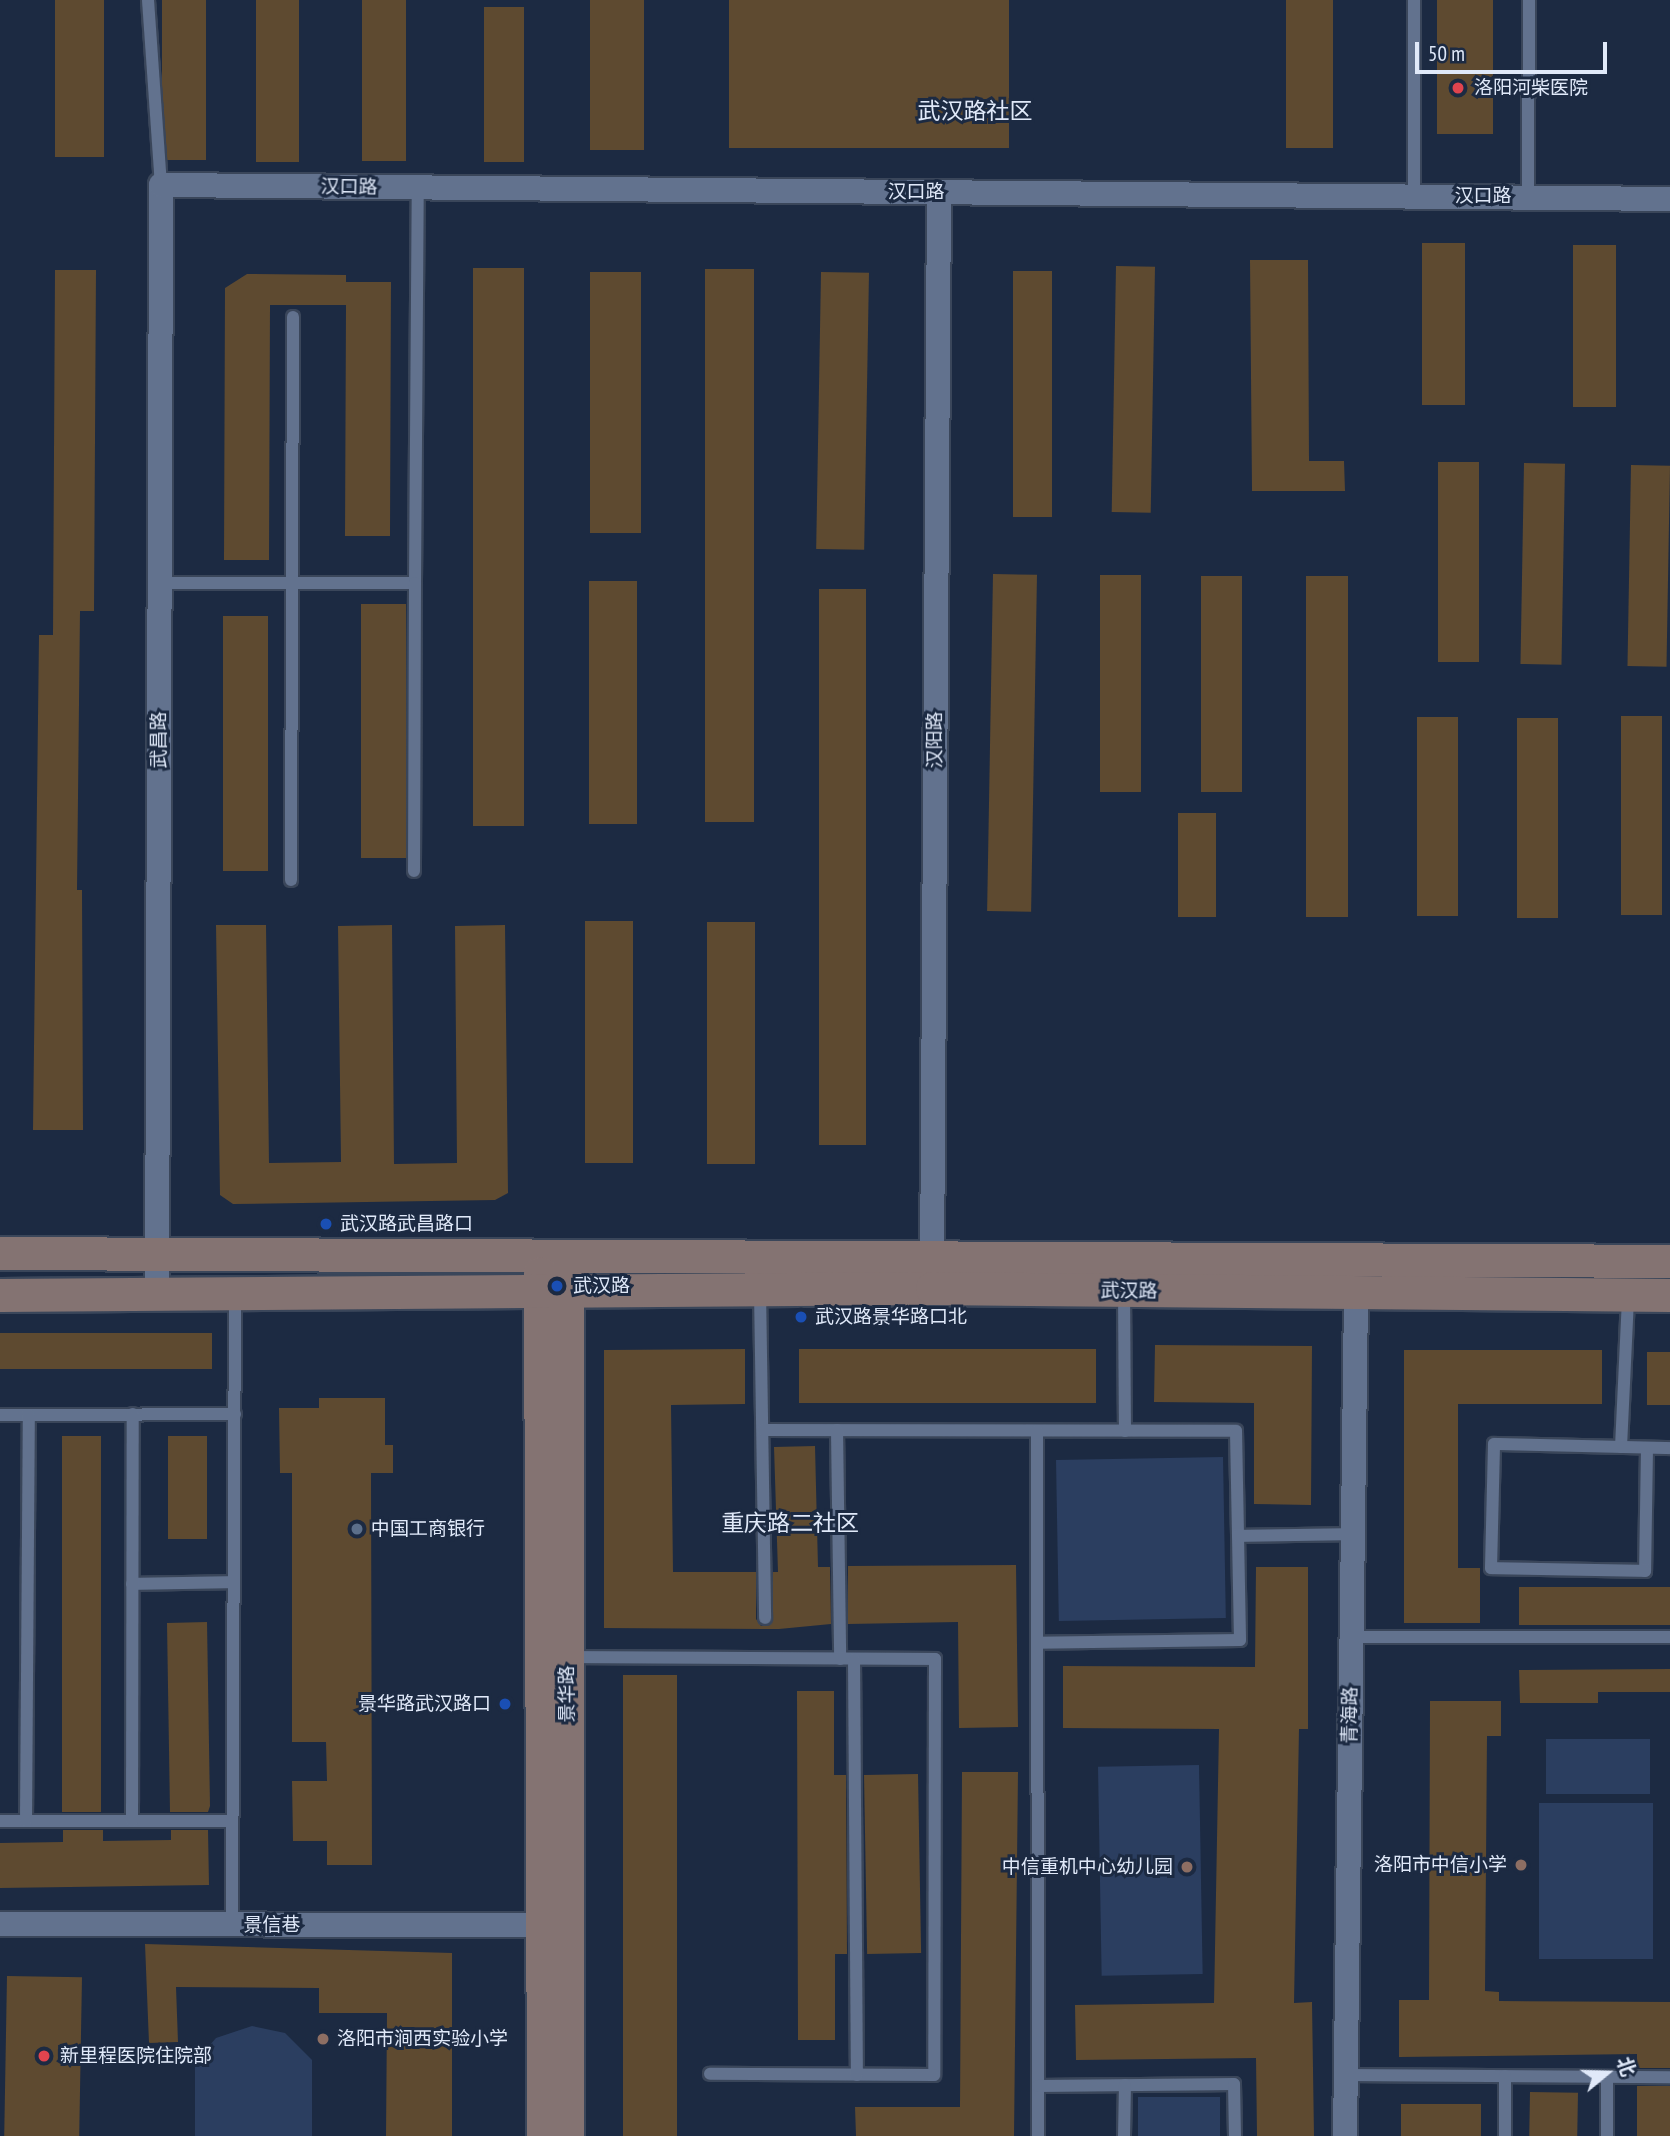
<!DOCTYPE html>
<html>
<head>
<meta charset="utf-8">
<style>
  body { margin:0 }
  #map { position:relative; width:1670px; height:2136px; overflow:hidden; background:#1c2a42; font-family:"PT Sans Narrow","Noto Sans SC",sans-serif }
  div>[style] { position:absolute }
  .green>* { inset:0; background:#2b3e60; transform-origin:0 0 }
  .building>* { inset:0; background:#5e4a30; transform-origin:0 0 }
  .roads { filter:drop-shadow(2px 0 #3a465a) drop-shadow(-2px 0 #3a465a) drop-shadow(0 2px #3a465a) drop-shadow(0 -2px #3a465a) }
  .lane>* { height:12px; margin:-6px; padding:0 6px; transform-origin:6px; border-radius:6px; background:#62728e }
  .street>* { height:24px; margin:-12px; padding:0 12px; transform-origin:12px; border-radius:12px; background:#62728e }
  .secondary>* { height:33px; margin:-16.5px; padding:0 16.5px; transform-origin:16.5px; border-radius:16.5px; background:#847372 }
  .dots>* { width:19px; height:19px; translate:-50% -50%; box-sizing:border-box; border:4px solid #1c2a42; border-radius:50% }
  span { translate:-50% -50%; white-space:nowrap; text-align:center; line-height:1.15; -webkit-text-stroke:6px #1c2a42; paint-order:stroke }
  .poi-label { font-size:19px; color:#e0e9f9 }
  .left { translate:0 -50%; text-align:left }
  .right { translate:-100% -50%; text-align:right }
  .street-label { font-size:19px; color:#e0e9f9 }
  .quarter-label { font-size:23px; color:#e0e9f9 }
  .north { position:absolute; left:1572px; top:2038px; width:70px; height:70px; -webkit-text-stroke:5px #1c2a42; paint-order:stroke; rotate:71deg; font-size:19px; font-weight:700; line-height:28px; text-align:center; color:#e0e9f9 }
  .north::after { content:''; display:block; margin:auto; width:24px; height:32px; background:#e0e9f9; clip-path:polygon(50% 0,100% 100%,50% 72%,0 100%) }
  .scale { position:absolute; left:1415px; top:42px; width:192px; height:32px; box-sizing:border-box; border:4px solid #e0e9f9; border-top:0; padding-left:9px; font-size:21px; line-height:24px; white-space:nowrap; color:#e0e9f9; -webkit-text-stroke:5px #1c2a42; paint-order:stroke }
</style>
</head>
<body>
<div id="map">
  <div class="green">
    <div style="left:1223px;top:1457px;width:161px;height:167px;rotate:89deg"></div>
    <div style="left:1546px;top:1739px;width:104px;height:55px"></div>
    <div style="left:1199px;top:1765px;width:209px;height:101px;rotate:89deg"></div>
    <div style="left:1539px;top:1803px;width:114px;height:156px"></div>
    <div style="clip-path:polygon(252px 2026px,285px 2033px,312px 2060px,312px 2136px,195px 2136px,195px 2062px,216px 2038px)"></div>
    <div style="left:1138px;top:2097px;width:82px;height:39px"></div>
  </div>
  <div class="building">
    <div style="left:55px;top:0;width:49px;height:157px"></div>
    <div style="left:162px;top:0;width:44px;height:160px"></div>
    <div style="left:256px;top:0;width:43px;height:162px"></div>
    <div style="left:362px;top:0;width:44px;height:161px"></div>
    <div style="left:590px;top:0;width:54px;height:150px"></div>
    <div style="left:729px;top:0;width:280px;height:148px"></div>
    <div style="left:1286px;top:0;width:47px;height:148px"></div>
    <div style="left:1437px;top:0;width:56px;height:134px"></div>
    <div style="left:484px;top:7px;width:40px;height:155px"></div>
    <div style="left:1422px;top:243px;width:43px;height:162px"></div>
    <div style="left:1573px;top:245px;width:43px;height:162px"></div>
    <div style="clip-path:polygon(1250px 260px,1308px 260px,1309px 461px,1344px 461px,1345px 491px,1252px 491px)"></div>
    <div style="left:1116px;top:266px;width:39px;height:246px;rotate:1deg"></div>
    <div style="left:473px;top:268px;width:51px;height:558px"></div>
    <div style="left:705px;top:269px;width:49px;height:553px"></div>
    <div style="clip-path:polygon(55px 270px,96px 270px,94px 611px,80px 611px,77px 890px,82px 890px,83px 1130px,33px 1130px,39px 635px,53px 635px)"></div>
    <div style="left:1013px;top:271px;width:39px;height:246px"></div>
    <div style="left:590px;top:272px;width:51px;height:261px"></div>
    <div style="left:821px;top:272px;width:48px;height:277px;rotate:1deg"></div>
    <div style="clip-path:polygon(247px 274px,346px 275px,346px 282px,391px 282px,390px 536px,345px 536px,346px 305px,270px 305px,269px 560px,224px 560px,225px 288px)"></div>
    <div style="left:1438px;top:462px;width:41px;height:200px"></div>
    <div style="left:1524px;top:463px;width:41px;height:201px;rotate:1deg"></div>
    <div style="left:1631px;top:465px;width:39px;height:201px;rotate:1deg"></div>
    <div style="left:993px;top:574px;width:44px;height:337px;rotate:1deg"></div>
    <div style="left:1100px;top:575px;width:41px;height:217px"></div>
    <div style="left:1201px;top:576px;width:41px;height:216px"></div>
    <div style="left:1306px;top:576px;width:42px;height:341px"></div>
    <div style="left:637px;top:581px;width:243px;height:48px;rotate:90deg"></div>
    <div style="left:819px;top:589px;width:47px;height:556px"></div>
    <div style="left:361px;top:604px;width:45px;height:254px"></div>
    <div style="left:223px;top:616px;width:45px;height:255px"></div>
    <div style="left:1621px;top:716px;width:41px;height:199px"></div>
    <div style="left:1417px;top:717px;width:41px;height:199px"></div>
    <div style="left:1517px;top:718px;width:41px;height:200px"></div>
    <div style="left:1178px;top:813px;width:38px;height:104px"></div>
    <div style="left:585px;top:921px;width:48px;height:242px"></div>
    <div style="left:707px;top:922px;width:48px;height:242px"></div>
    <div style="clip-path:polygon(216px 925px,266px 925px,269px 1163px,341px 1162px,338px 926px,392px 925px,394px 1164px,457px 1163px,455px 926px,505px 925px,508px 1193px,495px 1200px,233px 1204px,220px 1195px)"></div>
    <div style="left:0;top:1333px;width:212px;height:36px"></div>
    <div style="clip-path:polygon(1155px 1345px,1312px 1346px,1311px 1505px,1254px 1504px,1254px 1403px,1154px 1402px)"></div>
    <div style="clip-path:polygon(745px 1349px,745px 1404px,671px 1405px,673px 1572px,756px 1572px,756px 1619px,761px 1626px,770px 1625px,773px 1572px,778px 1572px,774px 1447px,815px 1446px,818px 1567px,830px 1567px,831px 1624px,779px 1629px,604px 1628px,604px 1350px)"></div>
    <div style="left:799px;top:1349px;width:297px;height:54px"></div>
    <div style="clip-path:polygon(1404px 1350px,1602px 1350px,1602px 1404px,1458px 1404px,1458px 1568px,1480px 1568px,1480px 1623px,1404px 1623px)"></div>
    <div style="left:1647px;top:1352px;width:23px;height:53px"></div>
    <div style="clip-path:polygon(319px 1398px,385px 1398px,385px 1445px,393px 1445px,393px 1473px,371px 1473px,372px 1865px,327px 1865px,327px 1841px,293px 1841px,292px 1781px,327px 1781px,326px 1742px,292px 1742px,292px 1473px,280px 1473px,279px 1408px,319px 1408px)"></div>
    <div style="left:62px;top:1436px;width:39px;height:376px"></div>
    <div style="left:168px;top:1436px;width:39px;height:103px"></div>
    <div style="clip-path:polygon(1016px 1565px,1018px 1727px,959px 1728px,958px 1622px,848px 1624px,848px 1566px)"></div>
    <div style="clip-path:polygon(1256px 1567px,1308px 1567px,1308px 1729px,1299px 1729px,1294px 2003px,1312px 2002px,1314px 2136px,1257px 2136px,1256px 2058px,1076px 2060px,1075px 2005px,1214px 2003px,1219px 1729px,1063px 1728px,1063px 1666px,1255px 1667px)"></div>
    <div style="left:1670px;top:1587px;width:38px;height:151px;rotate:90deg"></div>
    <div style="clip-path:polygon(207px 1622px,210px 1806px,208px 1812px,170px 1812px,167px 1623px)"></div>
    <div style="clip-path:polygon(1670px 1669px,1670px 1692px,1598px 1692px,1598px 1703px,1520px 1703px,1519px 1670px)"></div>
    <div style="left:623px;top:1675px;width:54px;height:461px"></div>
    <div style="clip-path:polygon(797px 1691px,834px 1691px,834px 1775px,846px 1775px,847px 1954px,835px 1954px,835px 2040px,798px 2040px)"></div>
    <div style="clip-path:polygon(1430px 1701px,1501px 1701px,1501px 1736px,1487px 1736px,1485px 1991px,1499px 1992px,1499px 2001px,1670px 2002px,1670px 2068px,1637px 2068px,1637px 2054px,1399px 2057px,1399px 2000px,1429px 2000px)"></div>
    <div style="clip-path:polygon(962px 1772px,1018px 1772px,1014px 2136px,856px 2136px,855px 2107px,960px 2107px)"></div>
    <div style="left:918px;top:1774px;width:179px;height:54px;rotate:89deg"></div>
    <div style="clip-path:polygon(63px 1830px,103px 1830px,103px 1841px,171px 1840px,171px 1830px,208px 1830px,209px 1885px,0 1888px,0 1843px,63px 1842px)"></div>
    <div style="clip-path:polygon(145px 1944px,452px 1953px,452px 2136px,386px 2136px,387px 2013px,319px 2013px,319px 1988px,176px 1987px,178px 2042px,149px 2043px)"></div>
    <div style="left:7px;top:1976px;width:75px;height:160px;rotate:1deg"></div>
    <div style="left:1637px;top:2086px;width:33px;height:50px"></div>
    <div style="left:1530px;top:2092px;width:48px;height:44px;rotate:1deg"></div>
    <div style="left:1401px;top:2104px;width:80px;height:32px"></div>
  </div>
  <div class="roads">
    <div class="lane">
      <div style="left:148px;top:0;width:185px;rotate:86deg"></div>
      <div style="left:1414px;top:196px;width:196px;rotate:-90deg"></div>
      <div style="left:1528px;top:197px;width:197px;rotate:-89.7deg"></div>
      <div style="left:160px;top:583px;width:255px"></div>
      <div style="left:415px;top:583px;width:395px;rotate:-89.6deg"></div>
      <div style="left:414px;top:871px;width:288px;rotate:-89.8deg"></div>
      <div style="left:291px;top:880px;width:563px;rotate:-89.8deg"></div>
      <div style="left:760px;top:1291px;width:327px;rotate:89.1deg"></div>
      <div style="left:1124px;top:1291px;width:140px;rotate:89.6deg"></div>
      <div style="left:0;top:1415px;width:235px;rotate:-0.2deg"></div>
      <div style="left:763px;top:1430px;width:473px;rotate:0.1deg"></div>
      <div style="left:1236px;top:1431px;width:209px;rotate:88.9deg"></div>
      <div style="left:1240px;top:1640px;width:203px;rotate:179.2deg"></div>
      <div style="left:837px;top:1430px;width:229px;rotate:89.2deg"></div>
      <div style="left:1037px;top:1431px;width:705px;rotate:89.92deg"></div>
      <div style="left:1621px;top:1447px;width:150px;rotate:-87.3deg"></div>
      <div style="left:1647px;top:1448px;width:123px;rotate:90.9deg"></div>
      <div style="left:1645px;top:1571px;width:154px;rotate:-178.9deg"></div>
      <div style="left:1491px;top:1568px;width:124px;rotate:-88.6deg"></div>
      <div style="left:1494px;top:1444px;width:176px;rotate:1.3deg"></div>
      <div style="left:1238px;top:1536px;width:115px;rotate:-1deg"></div>
      <div style="left:132px;top:1584px;width:102px;rotate:-1.1deg"></div>
      <div style="left:1351px;top:1637px;width:319px"></div>
      <div style="left:567px;top:1657px;width:368px;rotate:0.3deg"></div>
      <div style="left:935px;top:1659px;width:416px;rotate:90.1deg"></div>
      <div style="left:934px;top:2075px;width:224px;rotate:-179.7deg"></div>
      <div style="left:854px;top:1659px;width:416px;rotate:89.6deg"></div>
      <div style="left:0;top:1821px;width:232px"></div>
      <div style="left:26px;top:1821px;width:406px;rotate:-89.6deg"></div>
      <div style="left:132px;top:1821px;width:407px;rotate:-89.9deg"></div>
      <div style="left:232px;top:1925px;width:630px;rotate:-89.73deg"></div>
      <div style="left:1345px;top:2075px;width:325px;rotate:0.4deg"></div>
      <div style="left:1607px;top:2077px;width:59px;rotate:90deg"></div>
      <div style="left:1038px;top:2086px;width:196px;rotate:-0.6deg"></div>
      <div style="left:1234px;top:2084px;width:52px;rotate:88.9deg"></div>
      <div style="left:1124px;top:2136px;width:51px;rotate:-88.9deg"></div>
      <div style="left:1505px;top:2136px;width:60px;rotate:-90deg"></div>
    </div>
    <div class="street">
      <div style="left:932px;top:1273px;width:1081px;rotate:-89.63deg"></div>
      <div style="left:157px;top:1295px;width:1110px;rotate:-89.79deg"></div>
      <div style="left:161px;top:185px;width:1509px;rotate:0.53deg"></div>
      <div style="left:0;top:1924px;width:543px;rotate:0.11deg"></div>
      <div style="left:1345px;top:2136px;width:843px;rotate:-89.25deg"></div>
    </div>
    <div class="secondary">
      <div style="left:0;top:1253px;width:1670px;rotate:0.27deg"></div>
      <div style="left:540px;top:1273px;width:863px;rotate:89.8deg"></div>
      <div style="left:0;top:1295px;width:932px;rotate:-0.43deg"></div>
      <div style="left:932px;top:1288px;width:738px;rotate:0.54deg"></div>
      <div style="left:567px;top:2136px;width:863px;rotate:-90deg"></div>
    </div>
  </div>
  <div class="dots">
    <div style="left:1458px;top:88px;background:#e0444e"></div>
    <div style="left:326px;top:1224px;background:#1a4fb4"></div>
    <div style="left:557px;top:1286px;background:#1a4fb4"></div>
    <div style="left:801px;top:1317px;background:#1a4fb4"></div>
    <div style="left:357px;top:1529px;background:#5c6f8a"></div>
    <div style="left:505px;top:1704px;background:#1a4fb4"></div>
    <div style="left:1521px;top:1865px;background:#8d6e63"></div>
    <div style="left:1187px;top:1867px;background:#8d6e63"></div>
    <div style="left:323px;top:2039px;background:#8d6e63"></div>
    <div style="left:44px;top:2056px;background:#e0444e"></div>
  </div>
  <div class="poi-label">
    <span class="left" style="left:1474px;top:88px">洛阳河柴医院</span>
    <span class="left" style="left:340px;top:1224px">武汉路武昌路口</span>
    <span class="left" style="left:573px;top:1286px">武汉路</span>
    <span class="left" style="left:815px;top:1317px">武汉路景华路口北</span>
    <span class="left" style="left:371px;top:1529px">中国工商银行</span>
    <span class="right" style="left:491px;top:1704px">景华路武汉路口</span>
    <span class="right" style="left:1507px;top:1865px">洛阳市中信小学</span>
    <span class="right" style="left:1173px;top:1867px">中信重机中心幼儿园</span>
    <span class="left" style="left:337px;top:2039px">洛阳市涧西实验小学</span>
    <span class="left" style="left:60px;top:2056px">新里程医院住院部</span>
  </div>
  <div class="street-label">
    <span style="left:349px;top:187px;rotate:1deg">汉口路</span>
    <span style="left:916px;top:192px">汉口路</span>
    <span style="left:1483px;top:196px">汉口路</span>
    <span style="left:159px;top:740px;rotate:-90deg">武昌路</span>
    <span style="left:935px;top:740px;rotate:-90deg">汉阳路</span>
    <span style="left:1129px;top:1291px;rotate:1deg">武汉路</span>
    <span style="left:567px;top:1694px;rotate:-90deg">景华路</span>
    <span style="left:1350px;top:1715px;rotate:-89deg">青海路</span>
    <span style="left:272px;top:1925px">景信巷</span>
  </div>
  <div class="quarter-label">
    <span style="left:975px;top:111px">武汉路社区</span>
    <span style="left:790px;top:1523px">重庆路二社区</span>
  </div>
  <div class="north">北</div>
  <div class="scale">50 m</div>
</div>
</body>
</html>
